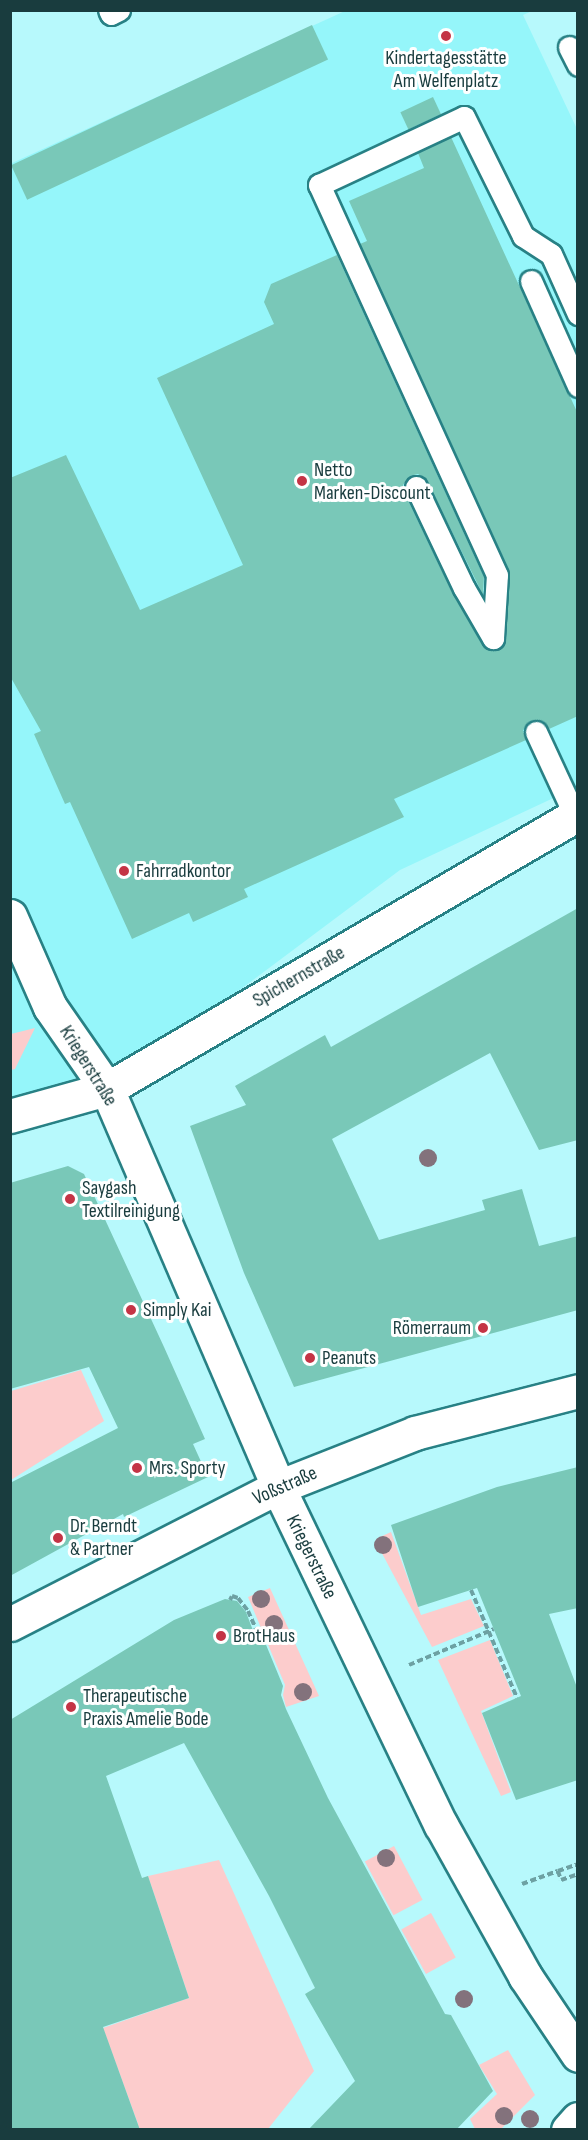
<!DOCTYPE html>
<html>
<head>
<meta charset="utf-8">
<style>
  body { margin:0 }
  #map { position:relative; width:588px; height:2140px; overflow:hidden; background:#b7f9fc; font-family:"Sofia Sans Condensed",sans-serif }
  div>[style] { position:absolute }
  .built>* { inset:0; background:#95f6fa }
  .green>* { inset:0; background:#fccccc; transform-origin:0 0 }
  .building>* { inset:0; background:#79c8b8; transform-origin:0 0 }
  .path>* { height:4px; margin-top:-2px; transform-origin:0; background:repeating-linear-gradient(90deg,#6da1a3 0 6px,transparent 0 9px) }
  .roads { filter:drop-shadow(2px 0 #288185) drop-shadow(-2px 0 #288185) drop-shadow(0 2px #288185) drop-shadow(0 -2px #288185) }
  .lane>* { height:21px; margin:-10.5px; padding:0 10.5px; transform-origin:10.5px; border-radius:10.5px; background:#fff }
  .street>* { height:33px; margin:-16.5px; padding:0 16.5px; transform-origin:16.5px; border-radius:16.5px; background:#fff }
  .secondary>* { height:33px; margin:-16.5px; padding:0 16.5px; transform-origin:16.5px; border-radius:16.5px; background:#fff }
  .trees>* { width:18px; height:18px; margin:-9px; border-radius:50%; background:#83727c }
  .dots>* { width:16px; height:16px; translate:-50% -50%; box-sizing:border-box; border:3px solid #fff; border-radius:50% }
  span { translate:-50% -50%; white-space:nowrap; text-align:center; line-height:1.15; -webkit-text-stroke:6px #fff; paint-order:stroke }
  .poi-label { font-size:20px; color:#193c3e }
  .left { translate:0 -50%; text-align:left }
  .right { translate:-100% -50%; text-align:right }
  .street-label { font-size:20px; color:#193c3e }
  .frame { position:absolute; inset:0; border:12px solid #193c3e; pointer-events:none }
</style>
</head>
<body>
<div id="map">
  <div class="built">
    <div style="clip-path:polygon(345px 11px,532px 11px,523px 15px,577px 129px,577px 787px,400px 870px,107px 1089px,10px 1116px,10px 164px)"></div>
  </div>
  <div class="green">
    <div style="clip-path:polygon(35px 1028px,15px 1069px,11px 1070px,11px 1034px)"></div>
    <div style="clip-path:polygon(81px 1370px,104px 1421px,11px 1480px,11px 1391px)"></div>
    <div style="clip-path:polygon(391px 1532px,421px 1615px,471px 1599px,484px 1626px,432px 1647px,377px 1544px,380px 1537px)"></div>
    <div style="clip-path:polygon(270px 1588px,319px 1696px,286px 1707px,283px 1695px,285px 1685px,248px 1597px)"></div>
    <div style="clip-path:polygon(490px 1640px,513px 1696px,481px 1711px,511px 1792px,501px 1796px,438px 1660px)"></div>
    <div style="left:394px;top:1846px;width:61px;height:33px;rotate:62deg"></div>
    <div style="clip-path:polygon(219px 1860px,314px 2071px,268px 2129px,125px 2129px,138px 2124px,103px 2028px,189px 1998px,148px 1876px)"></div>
    <div style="left:431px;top:1913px;width:51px;height:34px;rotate:61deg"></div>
    <div style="clip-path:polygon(508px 2050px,535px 2095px,501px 2129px,475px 2129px,470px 2119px,497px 2094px,479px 2065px)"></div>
  </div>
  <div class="building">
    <div style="left:312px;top:25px;width:38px;height:332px;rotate:65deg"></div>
    <div style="left:433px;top:97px;width:19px;height:36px;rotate:65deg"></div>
    <div style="clip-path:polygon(451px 137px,578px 414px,578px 716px,549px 729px,543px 721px,530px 721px,523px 730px,526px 740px,394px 799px,404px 817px,244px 889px,248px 897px,193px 922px,189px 913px,132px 939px,70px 802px,65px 804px,34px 734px,41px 731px,10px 676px,10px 478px,66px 455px,140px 610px,243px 565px,157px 378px,274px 324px,264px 302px,271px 284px,337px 255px,484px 577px,483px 595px,427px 481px,418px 474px,410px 476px,403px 485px,404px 492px,453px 594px,482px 644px,492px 651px,500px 649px,506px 639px,509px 570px,360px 244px,367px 241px,349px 201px,424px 168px,418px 153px)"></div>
    <div style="clip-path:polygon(578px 908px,578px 1140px,539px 1150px,490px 1053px,332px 1139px,379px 1240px,485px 1210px,482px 1200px,522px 1189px,539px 1246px,578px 1236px,578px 1310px,294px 1387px,244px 1273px,190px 1126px,246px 1105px,235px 1086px,325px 1035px,331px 1047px)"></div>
    <div style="clip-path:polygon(68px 1166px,84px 1174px,164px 1347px,205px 1439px,193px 1444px,208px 1477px,124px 1517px,123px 1514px,10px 1576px,10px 1483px,118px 1428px,89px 1367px,10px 1389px,10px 1183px)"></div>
    <div style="clip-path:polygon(578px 1467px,578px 1608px,549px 1614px,578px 1690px,578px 1780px,516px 1800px,482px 1713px,521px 1696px,477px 1588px,418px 1607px,391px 1525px,497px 1487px)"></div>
    <div style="clip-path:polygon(225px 1599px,237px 1601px,246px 1612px,255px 1636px,262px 1635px,283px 1686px,281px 1695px,286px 1709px,328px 1798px,445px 2014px,451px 2015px,493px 2091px,456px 2130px,308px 2130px,355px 2081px,305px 1994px,315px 1988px,269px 1896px,184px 1743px,106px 1776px,142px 1878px,148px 1876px,189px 1998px,103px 2027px,140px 2130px,10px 2130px,10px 1720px,174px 1620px)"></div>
  </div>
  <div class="path">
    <div style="left:471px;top:1590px;width:117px;rotate:66.9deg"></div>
    <div style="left:230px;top:1600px;width:4px;rotate:-63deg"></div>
    <div style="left:232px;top:1596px;width:6px;rotate:18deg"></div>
    <div style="left:238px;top:1598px;width:16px;rotate:52deg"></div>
    <div style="left:248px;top:1611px;width:27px;rotate:66deg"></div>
    <div style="left:409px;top:1665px;width:92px;rotate:-23deg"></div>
    <div style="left:558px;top:1871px;width:21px;rotate:-19deg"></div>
    <div style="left:522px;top:1884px;width:38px;rotate:-20deg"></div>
    <div style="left:558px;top:1871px;width:9px;rotate:72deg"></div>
    <div style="left:561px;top:1880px;width:18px;rotate:-19deg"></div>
  </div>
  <div class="roads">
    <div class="lane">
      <div style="left:109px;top:10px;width:4px;rotate:63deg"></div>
      <div style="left:111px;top:14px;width:9px;rotate:-27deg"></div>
      <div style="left:569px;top:47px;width:20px;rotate:63deg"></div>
      <div style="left:531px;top:281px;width:115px;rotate:65.9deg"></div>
      <div style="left:416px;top:487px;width:112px;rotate:64.6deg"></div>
      <div style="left:464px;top:588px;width:58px;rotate:59.9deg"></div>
      <div style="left:493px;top:638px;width:63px;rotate:-86.4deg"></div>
      <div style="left:497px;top:575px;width:429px;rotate:-114.5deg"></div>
      <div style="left:319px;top:185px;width:160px;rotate:-25.1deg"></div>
      <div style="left:464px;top:117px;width:133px;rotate:63.6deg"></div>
      <div style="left:523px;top:236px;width:33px;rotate:33deg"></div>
      <div style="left:551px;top:254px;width:66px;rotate:65.8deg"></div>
      <div style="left:536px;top:732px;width:93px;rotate:65.1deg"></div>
    </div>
    <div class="street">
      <div style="left:10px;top:916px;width:99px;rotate:66.3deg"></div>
      <div style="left:50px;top:1007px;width:100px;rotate:55.2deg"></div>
      <div style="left:107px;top:1089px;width:433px;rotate:66.7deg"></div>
      <div style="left:278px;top:1487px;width:375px;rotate:64.3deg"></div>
      <div style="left:441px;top:1825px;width:173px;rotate:60.9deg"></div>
      <div style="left:525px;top:1976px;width:95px;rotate:56.1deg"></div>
      <div style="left:10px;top:1116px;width:101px;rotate:-15.6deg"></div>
      <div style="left:107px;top:1089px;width:545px;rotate:-30.28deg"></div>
      <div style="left:568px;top:2130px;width:15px;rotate:-48deg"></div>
    </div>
    <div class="secondary">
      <div style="left:10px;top:1624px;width:301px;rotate:-27.1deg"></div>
      <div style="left:278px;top:1487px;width:147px;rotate:-21.5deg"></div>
      <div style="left:415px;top:1433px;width:168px;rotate:-14.4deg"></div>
    </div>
  </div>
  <div class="trees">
    <div style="left:428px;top:1158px"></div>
    <div style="left:383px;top:1545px"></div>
    <div style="left:261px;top:1599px"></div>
    <div style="left:274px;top:1624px"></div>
    <div style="left:303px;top:1692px"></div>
    <div style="left:386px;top:1858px"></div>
    <div style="left:464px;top:1999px"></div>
    <div style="left:504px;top:2116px"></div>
    <div style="left:530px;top:2119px"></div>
  </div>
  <div class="dots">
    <div style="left:446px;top:36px;background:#c43445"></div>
    <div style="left:302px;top:481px;background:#c43445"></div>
    <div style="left:124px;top:871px;background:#c43445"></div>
    <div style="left:70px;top:1199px;background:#c43445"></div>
    <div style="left:131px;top:1310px;background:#c43445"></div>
    <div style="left:483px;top:1328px;background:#c43445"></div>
    <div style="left:310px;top:1358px;background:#c43445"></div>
    <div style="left:137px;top:1468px;background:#c43445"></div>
    <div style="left:58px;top:1538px;background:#c43445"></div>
    <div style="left:221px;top:1636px;background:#c43445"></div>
    <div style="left:71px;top:1707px;background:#c43445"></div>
  </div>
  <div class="poi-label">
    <span style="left:446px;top:70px">Kindertagesstätte<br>Am Welfenplatz</span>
    <span class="left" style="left:314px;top:482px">Netto<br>Marken-Discount</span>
    <span class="left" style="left:136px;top:871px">Fahrradkontor</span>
    <span class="left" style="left:82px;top:1200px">Saygash<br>Textilreinigung</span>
    <span class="left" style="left:143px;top:1310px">Simply Kai</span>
    <span class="right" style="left:471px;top:1328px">Römerraum</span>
    <span class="left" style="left:322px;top:1358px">Peanuts</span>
    <span class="left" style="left:149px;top:1468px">Mrs. Sporty</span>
    <span class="left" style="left:70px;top:1538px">Dr. Berndt<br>&amp; Partner</span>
    <span class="left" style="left:233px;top:1636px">BrotHaus</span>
    <span class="left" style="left:83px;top:1708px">Therapeutische<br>Praxis Amelie Bode</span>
  </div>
  <div class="street-label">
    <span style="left:299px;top:977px;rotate:-30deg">Spichernstraße</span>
    <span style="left:88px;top:1066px;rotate:58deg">Kriegerstraße</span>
    <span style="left:285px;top:1486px;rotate:-24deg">Voßstraße</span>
    <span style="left:311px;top:1557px;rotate:64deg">Kriegerstraße</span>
  </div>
  <div class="frame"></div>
</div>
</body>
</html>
